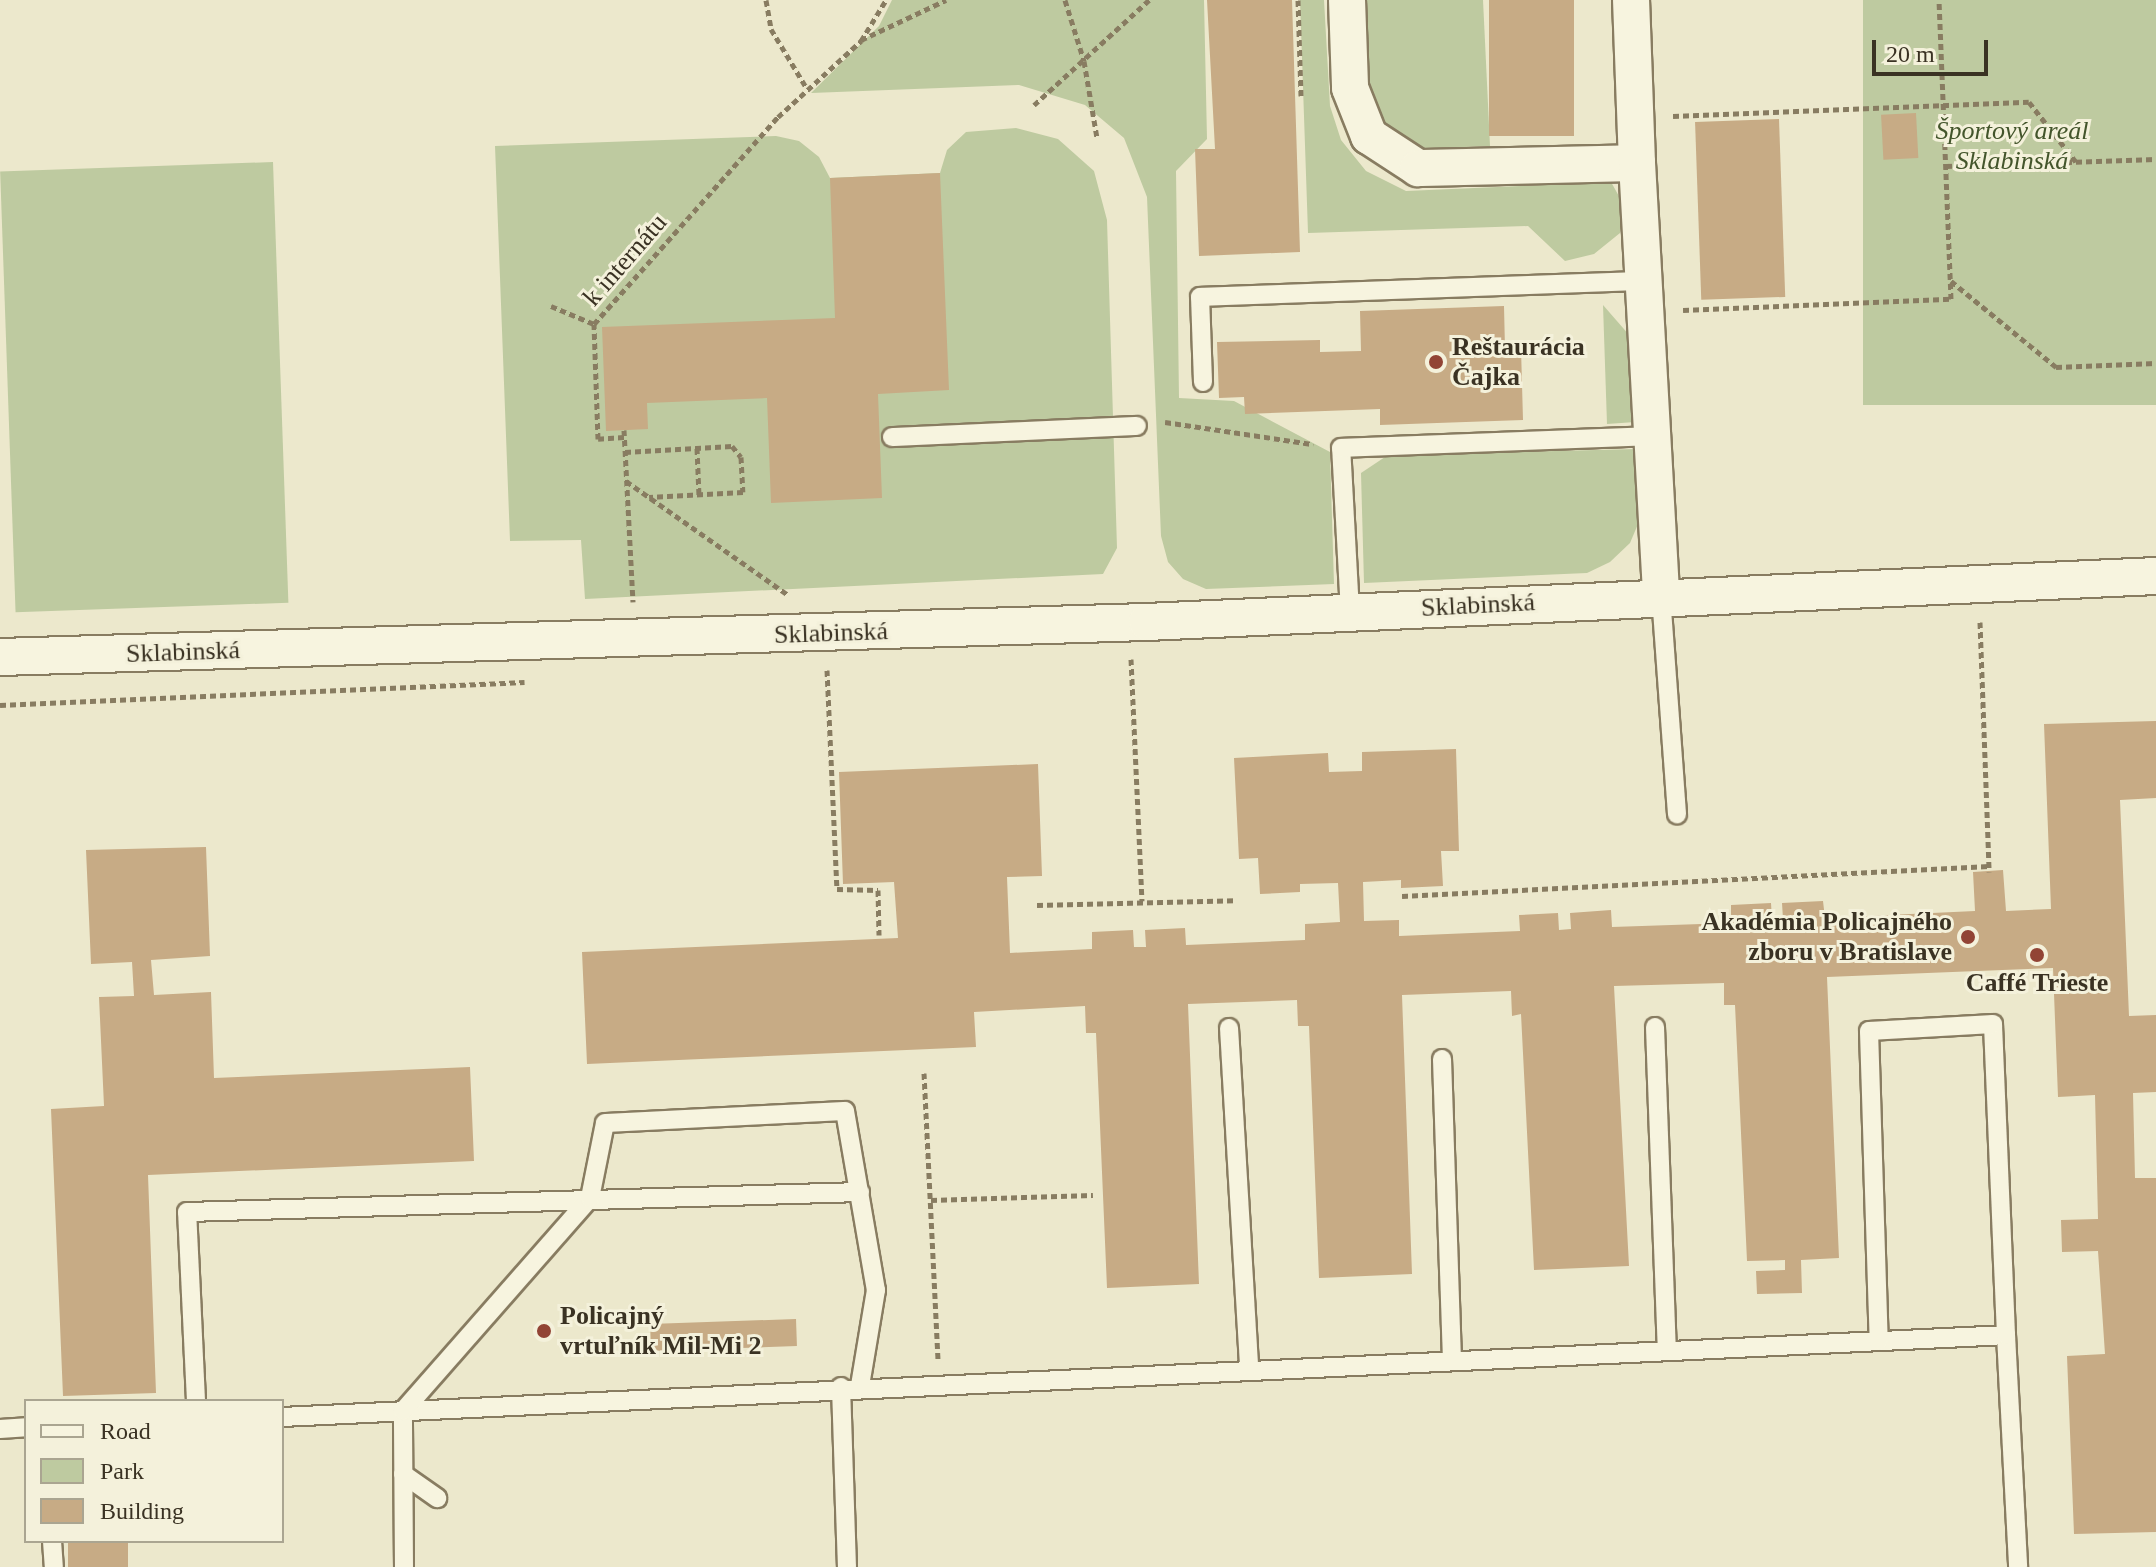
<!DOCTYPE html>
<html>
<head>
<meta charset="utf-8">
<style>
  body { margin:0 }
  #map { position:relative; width:2156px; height:1567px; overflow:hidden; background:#ece8cc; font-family:"Times New Roman",serif }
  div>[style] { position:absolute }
  .green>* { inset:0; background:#becaa0; transform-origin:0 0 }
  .building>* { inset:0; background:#c7ab85; transform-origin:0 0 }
  .path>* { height:5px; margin-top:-2.5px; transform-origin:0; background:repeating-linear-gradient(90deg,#887c61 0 6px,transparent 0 10px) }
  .roads { filter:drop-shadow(2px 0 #887c61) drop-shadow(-2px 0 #887c61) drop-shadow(0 2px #887c61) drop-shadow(0 -2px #887c61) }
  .service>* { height:18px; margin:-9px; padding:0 9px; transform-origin:9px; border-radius:9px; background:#f7f4df }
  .minor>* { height:36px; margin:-18px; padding:0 18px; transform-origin:18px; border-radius:18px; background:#f7f4df }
  .dots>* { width:22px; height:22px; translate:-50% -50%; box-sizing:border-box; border:4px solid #f4f1db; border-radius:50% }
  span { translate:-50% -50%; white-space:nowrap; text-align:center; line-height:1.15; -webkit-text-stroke:6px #f4f1db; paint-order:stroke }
  .park-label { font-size:26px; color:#43552b; font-style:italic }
  .street-label { font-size:26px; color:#3a3223 }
  .poi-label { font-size:26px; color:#3a3223; font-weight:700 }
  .left { translate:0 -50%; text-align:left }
  .right { translate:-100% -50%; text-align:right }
  .legend { position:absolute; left:24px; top:1399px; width:260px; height:144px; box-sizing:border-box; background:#f4f1db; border:2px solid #aaa591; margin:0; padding:10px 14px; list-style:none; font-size:24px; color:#3a3223 }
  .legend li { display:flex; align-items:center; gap:16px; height:40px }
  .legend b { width:40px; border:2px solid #aaa591 }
  .scale { position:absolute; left:1872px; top:40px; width:116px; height:36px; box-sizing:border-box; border:4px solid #3a3223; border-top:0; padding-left:10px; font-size:24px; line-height:28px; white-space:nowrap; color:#3a3223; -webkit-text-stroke:6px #f4f1db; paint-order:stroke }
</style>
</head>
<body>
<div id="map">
  <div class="green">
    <div style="clip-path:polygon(892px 0,1204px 0,1207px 139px,1176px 171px,1179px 398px,1234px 401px,1330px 452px,1334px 584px,1206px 589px,1183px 579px,1168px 562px,1161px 536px,1147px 197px,1124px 138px,1085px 105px,1019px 85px,811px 93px,879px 26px)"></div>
    <div style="clip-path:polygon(1300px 0,1324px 0,1330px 106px,1341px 140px,1366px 171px,1406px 191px,1611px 182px,1625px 207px,1620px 233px,1594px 254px,1565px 261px,1528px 226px,1308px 233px)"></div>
    <div style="clip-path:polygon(1367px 0,1483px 0,1490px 146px,1414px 149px,1380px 121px,1368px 96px)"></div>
    <div style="left:1863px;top:0;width:293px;height:405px"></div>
    <div style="clip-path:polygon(1016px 128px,1058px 139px,1094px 171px,1107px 220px,1117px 548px,1103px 574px,585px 599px,581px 540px,510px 541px,495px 146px,776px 136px,799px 141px,819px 157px,830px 178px,940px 173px,947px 150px,966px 132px)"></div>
    <div style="left:273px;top:162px;width:441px;height:273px;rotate:88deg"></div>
    <div style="clip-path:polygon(1603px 305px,1630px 336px,1635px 422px,1607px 424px)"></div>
    <div style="clip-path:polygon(1637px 449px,1641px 517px,1630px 543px,1610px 562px,1587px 573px,1364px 583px,1361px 473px,1388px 455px)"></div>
  </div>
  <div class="building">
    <div style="clip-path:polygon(1207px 0,1292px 0,1300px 252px,1199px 256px,1195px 149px,1215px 149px)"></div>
    <div style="left:1489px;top:0;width:85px;height:136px"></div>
    <div style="left:1916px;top:113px;width:45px;height:35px;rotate:87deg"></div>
    <div style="left:1779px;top:119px;width:178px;height:84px;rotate:88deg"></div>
    <div style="clip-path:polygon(940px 173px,949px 390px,878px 394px,882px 498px,771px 503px,767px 398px,647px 403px,648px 429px,606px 431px,602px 327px,835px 318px,830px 178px)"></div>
    <div style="clip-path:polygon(1504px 306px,1505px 349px,1521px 348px,1523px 420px,1380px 425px,1380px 409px,1245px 414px,1244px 397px,1219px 398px,1217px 342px,1320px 340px,1320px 352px,1361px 351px,1360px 311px)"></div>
    <div style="clip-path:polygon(2156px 721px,2156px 798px,2120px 800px,2129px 1016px,2156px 1015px,2156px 1092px,2133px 1093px,2135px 1178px,2156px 1178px,2156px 1532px,2074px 1534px,2067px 1356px,2105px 1354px,2098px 1251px,2062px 1252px,2061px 1220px,2098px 1219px,2095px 1095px,2058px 1097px,2053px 968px,1827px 977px,1839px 1258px,1801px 1260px,1802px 1293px,1757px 1294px,1756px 1271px,1785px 1270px,1785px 1260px,1747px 1261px,1735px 1005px,1724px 1005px,1724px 983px,1614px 986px,1629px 1266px,1534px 1270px,1521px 1014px,1512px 1016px,1511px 991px,1402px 995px,1412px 1274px,1319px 1278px,1309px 1026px,1298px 1026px,1297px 1000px,1188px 1004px,1199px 1284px,1107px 1288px,1096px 1033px,1086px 1033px,1085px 1006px,974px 1012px,976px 1047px,587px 1064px,582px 952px,898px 938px,894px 882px,843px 884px,839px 772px,1038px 764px,1042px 876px,1007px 877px,1010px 953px,1092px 949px,1092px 932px,1133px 930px,1134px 947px,1146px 947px,1145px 930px,1185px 928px,1186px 945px,1305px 940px,1305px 924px,1340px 922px,1338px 883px,1300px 884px,1300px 892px,1260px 894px,1258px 858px,1239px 859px,1234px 758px,1328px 753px,1329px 772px,1362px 771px,1362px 752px,1456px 749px,1459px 851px,1441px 851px,1443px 886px,1401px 888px,1401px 880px,1363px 882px,1364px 921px,1399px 920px,1399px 936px,1520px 931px,1519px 915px,1558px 913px,1559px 930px,1571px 929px,1570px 913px,1611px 910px,1612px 927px,1731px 923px,1731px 905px,1771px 903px,1772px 920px,1783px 919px,1782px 903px,1823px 901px,1825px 918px,1975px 911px,1973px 872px,2003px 870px,2006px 911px,2051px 909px,2044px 724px)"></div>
    <div style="clip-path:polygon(206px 847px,210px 956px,151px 960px,154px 995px,211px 992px,214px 1078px,470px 1067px,474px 1161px,148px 1175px,156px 1393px,63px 1396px,51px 1109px,104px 1106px,99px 997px,134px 996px,132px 962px,91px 964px,86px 850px)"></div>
    <div style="left:796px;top:1319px;width:27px;height:146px;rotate:88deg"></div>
    <div style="left:68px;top:1541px;width:60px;height:26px"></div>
  </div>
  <div class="path">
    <div style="left:766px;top:0;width:29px;rotate:80deg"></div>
    <div style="left:771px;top:29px;width:68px;rotate:58.9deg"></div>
    <div style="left:1065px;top:0;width:64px;rotate:72.7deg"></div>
    <div style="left:1084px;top:61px;width:78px;rotate:80.4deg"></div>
    <div style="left:1298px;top:0;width:96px;rotate:88.2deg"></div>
    <div style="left:861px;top:40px;width:94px;rotate:-25.2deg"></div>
    <div style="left:1034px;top:105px;width:156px;rotate:-42.4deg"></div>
    <div style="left:1673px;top:116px;width:356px;rotate:-2.3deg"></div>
    <div style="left:2029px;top:102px;width:76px;rotate:51.9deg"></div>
    <div style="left:1946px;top:166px;width:210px;rotate:-1.9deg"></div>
    <div style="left:1951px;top:281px;width:136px;rotate:39.3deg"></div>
    <div style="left:2056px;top:367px;width:100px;rotate:-2.3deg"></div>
    <div style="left:551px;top:306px;width:47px;rotate:22.7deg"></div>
    <div style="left:1683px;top:310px;width:268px;rotate:-2.4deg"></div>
    <div style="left:1951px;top:299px;width:299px;rotate:-92.3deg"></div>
    <div style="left:1165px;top:422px;width:150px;rotate:8.5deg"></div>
    <div style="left:624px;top:430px;width:172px;rotate:87deg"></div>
    <div style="left:624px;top:437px;width:26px;rotate:176deg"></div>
    <div style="left:598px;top:439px;width:115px;rotate:-92deg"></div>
    <div style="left:594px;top:324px;width:277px;rotate:-48.4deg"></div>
    <div style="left:778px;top:117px;width:113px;rotate:-42.5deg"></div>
    <div style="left:861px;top:41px;width:48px;rotate:-58.6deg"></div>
    <div style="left:697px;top:448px;width:47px;rotate:87.6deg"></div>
    <div style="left:625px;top:452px;width:107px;rotate:-3.2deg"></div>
    <div style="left:732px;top:446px;width:14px;rotate:51deg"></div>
    <div style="left:741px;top:457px;width:35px;rotate:87deg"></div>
    <div style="left:743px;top:492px;width:94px;rotate:177deg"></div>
    <div style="left:626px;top:481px;width:197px;rotate:35.1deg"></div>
    <div style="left:1980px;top:622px;width:250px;rotate:87.9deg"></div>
    <div style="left:1131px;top:659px;width:242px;rotate:87.4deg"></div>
    <div style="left:827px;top:670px;width:219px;rotate:87.4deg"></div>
    <div style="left:837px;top:889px;width:41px;rotate:1.4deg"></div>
    <div style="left:878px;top:890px;width:45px;rotate:88.7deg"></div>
    <div style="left:0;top:705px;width:525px;rotate:-2.51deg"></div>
    <div style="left:1402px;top:896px;width:588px;rotate:-2.93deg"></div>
    <div style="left:1037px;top:905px;width:199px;rotate:-1.4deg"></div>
    <div style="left:924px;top:1073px;width:287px;rotate:87.2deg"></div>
    <div style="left:931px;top:1200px;width:162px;rotate:-1.8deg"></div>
  </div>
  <div class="roads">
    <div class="service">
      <div style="left:1203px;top:382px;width:85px;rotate:-92deg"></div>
      <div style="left:1200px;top:297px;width:444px;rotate:-2.1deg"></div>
      <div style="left:892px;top:437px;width:245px;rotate:-2.6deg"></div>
      <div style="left:1661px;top:596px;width:219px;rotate:85.8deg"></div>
      <div style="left:1350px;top:612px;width:164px;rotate:-93.1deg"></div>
      <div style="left:1341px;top:448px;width:311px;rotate:-2.2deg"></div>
      <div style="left:1655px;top:1027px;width:323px;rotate:87.9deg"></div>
      <div style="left:1229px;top:1028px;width:342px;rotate:86.6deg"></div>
      <div style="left:1442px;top:1059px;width:301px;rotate:88.1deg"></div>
      <div style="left:2006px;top:1335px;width:232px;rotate:87deg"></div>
      <div style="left:841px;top:1387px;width:180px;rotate:88.1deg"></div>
      <div style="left:196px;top:1401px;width:189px;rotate:-92.7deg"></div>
      <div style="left:187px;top:1212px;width:673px;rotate:-1.7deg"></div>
      <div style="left:282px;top:1417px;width:1726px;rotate:-2.72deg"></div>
      <div style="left:2006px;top:1335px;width:311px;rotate:-92.4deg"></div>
      <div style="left:1993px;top:1024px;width:124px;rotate:176.8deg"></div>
      <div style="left:1869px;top:1031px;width:310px;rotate:88.2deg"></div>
      <div style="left:0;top:1429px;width:26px;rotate:-4deg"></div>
      <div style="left:403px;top:1474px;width:42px;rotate:35.2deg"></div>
      <div style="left:52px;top:1541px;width:26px;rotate:86deg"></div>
      <div style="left:404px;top:1567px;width:156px;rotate:-90.4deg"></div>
      <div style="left:403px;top:1411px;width:283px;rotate:-48.7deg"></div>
      <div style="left:590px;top:1198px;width:76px;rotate:-78.7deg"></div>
      <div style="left:605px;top:1123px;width:240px;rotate:-2.9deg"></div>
      <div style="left:845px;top:1111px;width:182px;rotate:80.2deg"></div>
      <div style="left:876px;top:1290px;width:97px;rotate:99.5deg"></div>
    </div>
    <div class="minor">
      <div style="left:1347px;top:0;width:88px;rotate:88deg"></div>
      <div style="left:1350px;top:88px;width:52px;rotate:68.4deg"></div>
      <div style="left:1369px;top:136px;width:59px;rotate:33.1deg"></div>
      <div style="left:1418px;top:168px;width:219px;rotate:-1.3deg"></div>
      <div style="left:1637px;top:163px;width:163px;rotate:-92.1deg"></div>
      <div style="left:1637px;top:163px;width:434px;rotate:86.8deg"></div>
      <div style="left:0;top:657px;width:1148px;rotate:-1.75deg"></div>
      <div style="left:1147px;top:622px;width:1010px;rotate:-2.61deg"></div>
    </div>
  </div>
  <div class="dots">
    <div style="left:1436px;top:362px;background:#924435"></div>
    <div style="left:1968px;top:937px;background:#924435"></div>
    <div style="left:2037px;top:955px;background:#924435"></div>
    <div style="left:544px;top:1331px;background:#924435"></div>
  </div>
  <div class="park-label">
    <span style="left:2012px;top:146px">Športový areál<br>Sklabinská</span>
  </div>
  <div class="street-label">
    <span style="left:625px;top:260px;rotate:-49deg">k internátu</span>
    <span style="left:1478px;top:605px;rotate:-3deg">Sklabinská</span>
    <span style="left:831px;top:633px;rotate:-2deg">Sklabinská</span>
    <span style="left:183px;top:652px;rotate:-2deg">Sklabinská</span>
  </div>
  <div class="poi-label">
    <span class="left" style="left:1452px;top:362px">Reštaurácia<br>Čajka</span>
    <span class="right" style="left:1952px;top:937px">Akadémia Policajného<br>zboru v Bratislave</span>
    <span style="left:2037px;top:983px">Caffé Trieste</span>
    <span class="left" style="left:560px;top:1331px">Policajný<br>vrtuľník Mil-Mi 2</span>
  </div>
  <ul class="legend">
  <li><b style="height:10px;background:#f7f4df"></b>Road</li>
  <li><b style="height:22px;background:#becaa0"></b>Park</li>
  <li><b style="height:22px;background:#c7ab85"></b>Building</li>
  </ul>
  <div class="scale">20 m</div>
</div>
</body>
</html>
